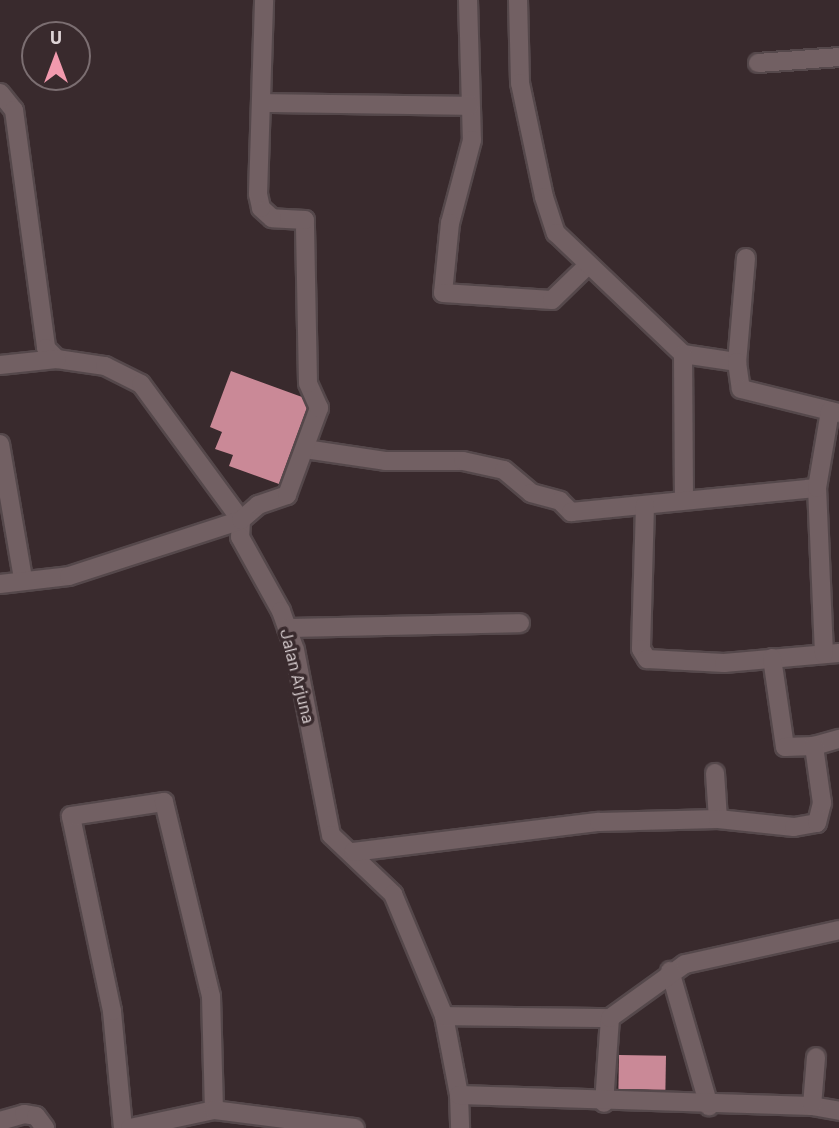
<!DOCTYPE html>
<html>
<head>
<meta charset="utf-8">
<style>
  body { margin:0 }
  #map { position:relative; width:839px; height:1128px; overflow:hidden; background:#392a2d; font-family:Barlow,sans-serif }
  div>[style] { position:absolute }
  .building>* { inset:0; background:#ca8997; transform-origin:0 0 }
  .roads { filter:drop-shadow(2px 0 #55484b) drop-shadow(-2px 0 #55484b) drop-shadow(0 2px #55484b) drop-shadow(0 -2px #55484b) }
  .street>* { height:18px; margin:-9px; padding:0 9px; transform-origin:9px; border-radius:9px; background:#726063 }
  span { translate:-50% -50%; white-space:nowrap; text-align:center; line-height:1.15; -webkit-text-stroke:7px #392a2d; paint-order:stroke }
  .street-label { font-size:18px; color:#ded4d6 }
  .north { position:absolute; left:21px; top:21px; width:70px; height:70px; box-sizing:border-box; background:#392a2d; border:2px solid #7b6e71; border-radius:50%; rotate:0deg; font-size:19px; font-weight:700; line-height:28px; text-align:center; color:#ded4d6 }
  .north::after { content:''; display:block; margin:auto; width:24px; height:32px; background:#f29aae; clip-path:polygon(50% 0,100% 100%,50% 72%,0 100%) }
</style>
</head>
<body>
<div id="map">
  <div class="building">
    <div style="clip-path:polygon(231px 371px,302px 397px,307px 408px,279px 484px,229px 466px,233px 455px,215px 449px,222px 432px,210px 427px)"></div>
    <div style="left:619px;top:1055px;width:47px;height:34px;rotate:1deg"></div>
  </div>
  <div class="roads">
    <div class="street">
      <div style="left:468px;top:0;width:140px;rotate:88.4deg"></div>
      <div style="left:472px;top:140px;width:86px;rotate:104.8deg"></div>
      <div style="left:450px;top:223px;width:70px;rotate:95.7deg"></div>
      <div style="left:443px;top:293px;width:109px;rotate:3.7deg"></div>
      <div style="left:552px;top:300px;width:49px;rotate:-44.2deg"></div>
      <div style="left:518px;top:0;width:83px;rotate:88.6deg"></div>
      <div style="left:520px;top:83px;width:116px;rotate:78.1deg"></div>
      <div style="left:544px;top:197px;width:38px;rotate:72deg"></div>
      <div style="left:556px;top:233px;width:175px;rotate:43.6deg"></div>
      <div style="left:683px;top:354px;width:55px;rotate:8.4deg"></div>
      <div style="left:758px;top:63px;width:81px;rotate:-4.2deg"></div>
      <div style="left:0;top:93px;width:22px;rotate:51deg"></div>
      <div style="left:14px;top:110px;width:240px;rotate:82.3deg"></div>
      <div style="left:46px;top:348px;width:16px;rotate:45deg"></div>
      <div style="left:57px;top:359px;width:49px;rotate:8.3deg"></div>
      <div style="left:105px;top:366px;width:40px;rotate:26.6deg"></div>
      <div style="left:141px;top:384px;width:169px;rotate:53.7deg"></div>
      <div style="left:241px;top:520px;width:17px;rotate:93deg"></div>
      <div style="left:240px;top:537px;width:85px;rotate:61deg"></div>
      <div style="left:281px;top:611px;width:41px;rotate:70.3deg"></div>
      <div style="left:295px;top:650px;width:188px;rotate:79deg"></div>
      <div style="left:331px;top:835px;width:86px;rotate:43.6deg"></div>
      <div style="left:393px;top:894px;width:132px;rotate:67.3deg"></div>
      <div style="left:444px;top:1016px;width:80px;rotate:79.2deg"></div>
      <div style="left:459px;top:1095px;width:33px;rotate:88deg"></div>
      <div style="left:264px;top:103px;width:206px;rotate:0.8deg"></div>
      <div style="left:746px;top:258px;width:104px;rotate:94.9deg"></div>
      <div style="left:737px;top:362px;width:27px;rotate:82deg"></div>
      <div style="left:741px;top:389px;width:101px;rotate:13.8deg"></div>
      <div style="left:683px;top:354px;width:146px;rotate:89.6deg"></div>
      <div style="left:0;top:365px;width:57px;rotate:-6deg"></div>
      <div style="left:0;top:444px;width:137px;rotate:80.3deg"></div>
      <div style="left:305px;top:449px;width:81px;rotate:8.5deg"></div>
      <div style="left:385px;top:461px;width:78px"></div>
      <div style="left:463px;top:461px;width:42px;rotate:12.4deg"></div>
      <div style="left:504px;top:470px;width:35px;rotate:40deg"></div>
      <div style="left:531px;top:493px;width:30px;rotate:15deg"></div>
      <div style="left:560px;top:501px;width:16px;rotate:45deg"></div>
      <div style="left:571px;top:512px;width:247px;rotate:-5.6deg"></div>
      <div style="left:645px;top:505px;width:144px;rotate:91.6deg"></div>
      <div style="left:641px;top:649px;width:12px;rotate:59deg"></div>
      <div style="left:647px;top:659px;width:77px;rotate:3deg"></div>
      <div style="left:724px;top:663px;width:115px;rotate:-5deg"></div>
      <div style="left:0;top:584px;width:69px;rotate:-6.6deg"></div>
      <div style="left:69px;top:576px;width:181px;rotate:-18deg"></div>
      <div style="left:241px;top:520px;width:23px;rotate:-41deg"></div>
      <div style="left:258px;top:505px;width:31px;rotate:-19deg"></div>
      <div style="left:287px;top:495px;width:93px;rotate:-69.8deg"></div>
      <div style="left:319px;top:408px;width:27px;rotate:-114deg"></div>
      <div style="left:308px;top:383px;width:163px;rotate:-91.1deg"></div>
      <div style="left:305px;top:220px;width:33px;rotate:-177deg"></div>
      <div style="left:272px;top:218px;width:15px;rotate:-138deg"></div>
      <div style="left:261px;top:208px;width:14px;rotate:-102deg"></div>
      <div style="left:258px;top:194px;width:194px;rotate:-88.2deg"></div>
      <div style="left:287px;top:628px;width:233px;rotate:-1.2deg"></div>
      <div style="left:824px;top:654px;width:166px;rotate:-92.4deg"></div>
      <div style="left:817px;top:488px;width:78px;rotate:-80.4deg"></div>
      <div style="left:772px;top:658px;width:90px;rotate:81.7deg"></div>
      <div style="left:785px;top:747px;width:29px;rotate:-2deg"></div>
      <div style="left:814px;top:746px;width:26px;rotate:-16deg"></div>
      <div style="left:715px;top:773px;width:46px;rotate:86.3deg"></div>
      <div style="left:353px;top:852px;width:248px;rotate:-7deg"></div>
      <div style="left:599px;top:822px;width:119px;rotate:-1.4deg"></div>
      <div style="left:718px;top:819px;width:76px;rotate:6deg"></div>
      <div style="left:794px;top:827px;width:23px;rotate:-10deg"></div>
      <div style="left:817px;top:823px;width:21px;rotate:-76deg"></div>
      <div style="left:822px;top:803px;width:58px;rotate:-98deg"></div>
      <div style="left:670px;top:971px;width:141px;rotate:73.9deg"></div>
      <div style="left:444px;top:1016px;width:166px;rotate:0.7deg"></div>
      <div style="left:610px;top:1018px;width:85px;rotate:94deg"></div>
      <div style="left:610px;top:1018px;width:92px;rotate:-35.8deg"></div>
      <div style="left:685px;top:964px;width:158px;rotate:-12.4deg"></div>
      <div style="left:459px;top:1095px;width:353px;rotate:1.8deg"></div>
      <div style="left:812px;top:1106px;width:27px;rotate:10deg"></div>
      <div style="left:812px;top:1106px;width:49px;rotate:-85.3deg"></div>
      <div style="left:0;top:1121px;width:25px;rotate:-16deg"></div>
      <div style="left:24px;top:1114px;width:12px;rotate:9deg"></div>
      <div style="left:36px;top:1116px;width:15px;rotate:53deg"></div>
      <div style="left:123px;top:1128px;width:118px;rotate:-95.4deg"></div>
      <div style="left:112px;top:1011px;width:199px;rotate:-101.9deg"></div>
      <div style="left:71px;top:816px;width:94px;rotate:-8.6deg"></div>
      <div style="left:164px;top:802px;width:200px;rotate:76.4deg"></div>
      <div style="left:211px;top:996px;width:114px;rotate:88.5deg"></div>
      <div style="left:130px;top:1128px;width:86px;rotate:-12.1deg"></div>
      <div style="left:214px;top:1110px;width:142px;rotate:7.3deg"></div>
    </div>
  </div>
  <div class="street-label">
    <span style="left:298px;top:676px;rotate:76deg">Jalan Arjuna</span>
  </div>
  <div class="north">U</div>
</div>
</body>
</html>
